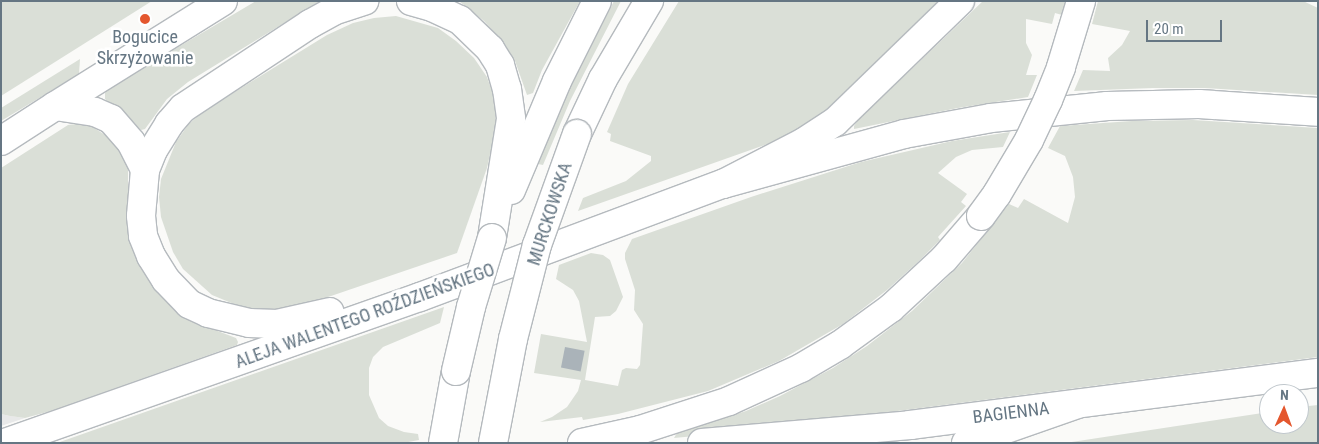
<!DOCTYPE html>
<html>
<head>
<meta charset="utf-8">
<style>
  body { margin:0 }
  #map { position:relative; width:1319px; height:444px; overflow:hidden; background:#fafaf8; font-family:"Roboto Condensed",sans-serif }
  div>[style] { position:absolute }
  .built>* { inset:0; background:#e8e9e9 }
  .green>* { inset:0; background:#dadfd7 }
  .building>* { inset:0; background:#aab3b9; transform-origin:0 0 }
  .roads { filter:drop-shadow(1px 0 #b5babe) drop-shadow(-1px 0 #b5babe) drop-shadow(0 1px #b5babe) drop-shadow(0 -1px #b5babe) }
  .major>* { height:28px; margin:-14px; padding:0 14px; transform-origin:14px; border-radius:14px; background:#fff }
  .highway>* { height:28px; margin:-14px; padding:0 14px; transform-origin:14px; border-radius:14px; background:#fff }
  .bridges { filter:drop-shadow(1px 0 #b4b9bd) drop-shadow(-1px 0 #b4b9bd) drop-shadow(0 1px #b4b9bd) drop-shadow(0 -1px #b4b9bd) }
  .highway-bridge>* { height:28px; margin:-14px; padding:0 14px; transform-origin:14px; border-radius:14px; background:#fff }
  .dots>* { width:14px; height:14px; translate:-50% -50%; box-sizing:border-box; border:2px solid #fff; border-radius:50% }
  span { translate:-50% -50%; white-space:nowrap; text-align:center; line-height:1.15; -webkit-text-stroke:5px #fff; paint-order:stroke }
  .poi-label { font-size:18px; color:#657683 }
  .street-label { font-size:18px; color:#657683 }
  .frame { position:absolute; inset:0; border:2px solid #657683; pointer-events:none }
  .north { position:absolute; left:1259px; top:384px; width:50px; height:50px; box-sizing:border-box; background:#fff; border:1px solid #c1c8cd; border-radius:50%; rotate:2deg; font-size:14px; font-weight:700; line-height:20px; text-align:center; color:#657683 }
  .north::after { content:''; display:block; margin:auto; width:18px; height:22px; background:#e4572e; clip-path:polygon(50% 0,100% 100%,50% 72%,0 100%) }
  .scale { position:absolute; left:1146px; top:20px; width:76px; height:22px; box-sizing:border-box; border:2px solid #657683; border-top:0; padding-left:6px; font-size:15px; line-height:18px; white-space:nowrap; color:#657683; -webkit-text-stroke:4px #fff; paint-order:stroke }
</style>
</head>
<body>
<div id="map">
  <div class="built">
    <div style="clip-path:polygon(1px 414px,10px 416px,25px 418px,1px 426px)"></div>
  </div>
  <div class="green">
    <div style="clip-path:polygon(1px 1px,152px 1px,1px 96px)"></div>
    <div style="clip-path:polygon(256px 1px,320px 1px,188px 82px,167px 99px,145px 129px,141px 130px,105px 99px,105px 93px,109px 88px)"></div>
    <div style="clip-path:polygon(459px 1px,580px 1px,542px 70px,533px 93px,527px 95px,515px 61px,504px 43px,484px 21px)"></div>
    <div style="clip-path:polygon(614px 1px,621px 1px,570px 101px,543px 165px,538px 164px,574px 79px)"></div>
    <div style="clip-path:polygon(679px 1px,939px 1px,830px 109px,816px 120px,790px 136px,578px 211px,583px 198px,626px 181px,651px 161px,651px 156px,610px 141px,611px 134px,607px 132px,628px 84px)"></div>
    <div style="clip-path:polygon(983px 1px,1066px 1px,1062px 15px,1055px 13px,1052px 24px,1026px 19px,1026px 43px,1032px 55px,1026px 75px,1037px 75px,1028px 97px,958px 108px,854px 129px,854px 126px,858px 120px)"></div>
    <div style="clip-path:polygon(1098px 1px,1303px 1px,1318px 8px,1318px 95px,1205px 88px,1153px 88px,1074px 91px,1083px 70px,1110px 71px,1108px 58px,1122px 45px,1130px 31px,1092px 24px)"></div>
    <div style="clip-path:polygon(396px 16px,438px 28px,456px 41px,474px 58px,487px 77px,494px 97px,496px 121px,493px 141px,487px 168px,457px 253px,290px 310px,246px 309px,212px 295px,183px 269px,173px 252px,161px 217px,159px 197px,161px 179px,176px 142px,188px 125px,202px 112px,327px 35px,353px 23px,374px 18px)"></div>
    <div style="clip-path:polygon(80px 59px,79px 74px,1px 121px,1px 108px)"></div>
    <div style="clip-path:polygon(1193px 120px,1318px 128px,1318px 357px,727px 433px,674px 438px,677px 433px,746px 411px,780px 396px,833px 368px,867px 346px,912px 311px,962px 263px,1009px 204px,1018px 208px,1024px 199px,1068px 223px,1075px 197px,1073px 177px,1065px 156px,1048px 148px,1060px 126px,1132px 121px)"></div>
    <div style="clip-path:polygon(76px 124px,91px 126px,110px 138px,119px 147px,128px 166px,128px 210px,202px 325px,236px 338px,238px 342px,237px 345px,51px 411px,25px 418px,10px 416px,1px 414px,1px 168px,68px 125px)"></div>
    <div style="clip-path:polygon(1010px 132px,1003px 147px,972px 150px,956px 157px,938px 173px,967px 194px,961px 202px,966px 206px,938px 237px,940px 240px,920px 260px,887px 290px,843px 324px,779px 361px,708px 391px,618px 414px,583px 420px,582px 417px,540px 422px,552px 417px,567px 407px,578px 391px,581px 380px,534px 373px,541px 334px,587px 342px,579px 301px,573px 290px,556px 279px,559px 265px,591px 253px,603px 255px,610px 260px,623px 297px,616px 311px,610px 316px,595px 317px,585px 380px,618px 386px,622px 370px,626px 368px,637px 369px,640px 365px,643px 324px,634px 310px,635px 290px,625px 259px,625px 253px,632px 239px,751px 197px,861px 162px,952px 141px)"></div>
    <div style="clip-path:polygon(444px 307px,440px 323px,383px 347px,373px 357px,369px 368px,369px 395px,379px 418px,388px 426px,404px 432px,418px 434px,419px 440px,403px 443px,57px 443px)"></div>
    <div style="clip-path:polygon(1318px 405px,1318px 443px,1065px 443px,1269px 412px,1269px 424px,1299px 424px,1299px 407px)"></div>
  </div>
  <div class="building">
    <div style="left:565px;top:347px;width:20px;height:21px;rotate:11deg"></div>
  </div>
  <div class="roads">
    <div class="major">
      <div style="left:1px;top:141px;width:64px;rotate:-32.9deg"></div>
      <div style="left:55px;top:106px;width:40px;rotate:8.5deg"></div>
      <div style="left:95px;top:112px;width:17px;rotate:24deg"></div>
      <div style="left:111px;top:119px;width:30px;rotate:49deg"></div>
      <div style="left:131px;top:142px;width:31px;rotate:63deg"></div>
      <div style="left:145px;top:170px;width:46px;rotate:95deg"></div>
      <div style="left:141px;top:216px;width:20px;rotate:84deg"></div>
      <div style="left:143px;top:236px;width:22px;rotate:68deg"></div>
      <div style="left:151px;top:256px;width:28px;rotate:58deg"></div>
      <div style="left:166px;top:280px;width:33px;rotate:46deg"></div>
      <div style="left:189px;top:304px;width:21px;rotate:25deg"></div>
      <div style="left:208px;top:313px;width:42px;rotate:13.7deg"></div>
      <div style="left:249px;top:323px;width:28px;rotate:2deg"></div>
      <div style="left:277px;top:324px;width:54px;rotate:-12.8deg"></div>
      <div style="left:5px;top:443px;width:440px;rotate:-19.4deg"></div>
      <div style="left:420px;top:297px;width:323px;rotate:-20.5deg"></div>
      <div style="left:723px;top:184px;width:188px;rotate:-15.4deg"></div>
      <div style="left:904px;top:134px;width:88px;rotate:-10.4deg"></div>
      <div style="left:991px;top:118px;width:117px;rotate:-5.9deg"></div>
      <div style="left:1107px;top:106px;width:92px;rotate:-1.2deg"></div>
      <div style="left:1199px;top:104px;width:119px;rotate:3.8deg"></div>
      <div style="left:702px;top:443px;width:209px;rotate:-4.9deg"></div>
      <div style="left:910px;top:425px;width:411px;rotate:-7.3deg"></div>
    </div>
    <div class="highway">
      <div style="left:411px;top:1px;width:22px;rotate:16deg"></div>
      <div style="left:432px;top:7px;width:31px;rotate:25deg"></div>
      <div style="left:460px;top:20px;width:42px;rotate:44deg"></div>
      <div style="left:490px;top:49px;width:19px;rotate:58deg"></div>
      <div style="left:500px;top:65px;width:25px;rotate:74deg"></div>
      <div style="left:507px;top:89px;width:30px;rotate:82deg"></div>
      <div style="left:511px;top:119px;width:121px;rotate:99.1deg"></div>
      <div style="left:55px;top:106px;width:198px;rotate:-32deg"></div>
      <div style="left:577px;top:134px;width:61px;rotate:-64.7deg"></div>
      <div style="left:603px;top:79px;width:91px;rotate:-59.5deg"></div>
      <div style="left:145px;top:170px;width:22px;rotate:-68deg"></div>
      <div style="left:153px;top:150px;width:31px;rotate:-58deg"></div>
      <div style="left:169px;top:124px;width:21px;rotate:-49deg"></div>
      <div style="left:183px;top:108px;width:152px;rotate:-33.5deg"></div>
      <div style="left:310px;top:24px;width:26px;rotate:-29deg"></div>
      <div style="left:333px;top:11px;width:33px;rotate:-18deg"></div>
      <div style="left:723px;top:184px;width:91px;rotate:-27.4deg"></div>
      <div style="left:804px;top:142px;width:37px;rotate:-33deg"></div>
      <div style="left:835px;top:122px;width:174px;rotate:-44.1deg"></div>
      <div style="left:511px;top:190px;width:118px;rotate:-67.1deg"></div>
      <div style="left:557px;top:81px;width:89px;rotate:-63.4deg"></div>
      <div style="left:443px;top:443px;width:73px;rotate:-79.8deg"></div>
      <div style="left:582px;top:443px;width:59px;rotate:-12.6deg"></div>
      <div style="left:640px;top:430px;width:94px;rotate:-18deg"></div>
      <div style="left:729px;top:401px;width:79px;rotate:-24.6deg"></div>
      <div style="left:801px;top:368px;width:45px;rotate:-30.5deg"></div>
      <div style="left:840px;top:345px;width:63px;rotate:-36deg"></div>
      <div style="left:891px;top:308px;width:72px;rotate:-42.8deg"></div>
      <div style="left:944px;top:259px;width:57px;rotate:-49.3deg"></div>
      <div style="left:966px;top:443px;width:119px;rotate:-19.2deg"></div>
    </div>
  </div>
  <div class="bridges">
    <div class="highway-bridge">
      <div style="left:981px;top:216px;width:27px;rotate:-54deg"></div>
      <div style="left:997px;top:194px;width:63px;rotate:-59.3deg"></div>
      <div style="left:1029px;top:140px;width:44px;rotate:-64.6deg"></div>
      <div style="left:1048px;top:100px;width:35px;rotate:-68deg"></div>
      <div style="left:1061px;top:67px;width:69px;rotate:-73.1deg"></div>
      <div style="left:456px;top:371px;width:66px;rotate:-76.8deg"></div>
      <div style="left:471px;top:307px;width:72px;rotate:-73.1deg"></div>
      <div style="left:493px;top:443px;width:106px;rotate:-79.1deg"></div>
      <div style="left:513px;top:339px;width:97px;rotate:-75.7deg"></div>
      <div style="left:537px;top:245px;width:118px;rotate:-70.2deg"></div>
    </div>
  </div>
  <div class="dots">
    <div style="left:145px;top:19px;background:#e4572e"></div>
  </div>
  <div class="poi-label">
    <span style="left:145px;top:48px">Bogucice<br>Skrzyżowanie</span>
  </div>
  <div class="street-label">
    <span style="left:550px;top:214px;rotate:-72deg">MURCKOWSKA</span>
    <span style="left:365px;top:316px;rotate:-20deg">ALEJA WALENTEGO ROŹDZIEŃSKIEGO</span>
    <span style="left:1011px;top:413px;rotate:-7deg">BAGIENNA</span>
  </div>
  <div class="frame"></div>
  <div class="north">N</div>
  <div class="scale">20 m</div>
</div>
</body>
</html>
